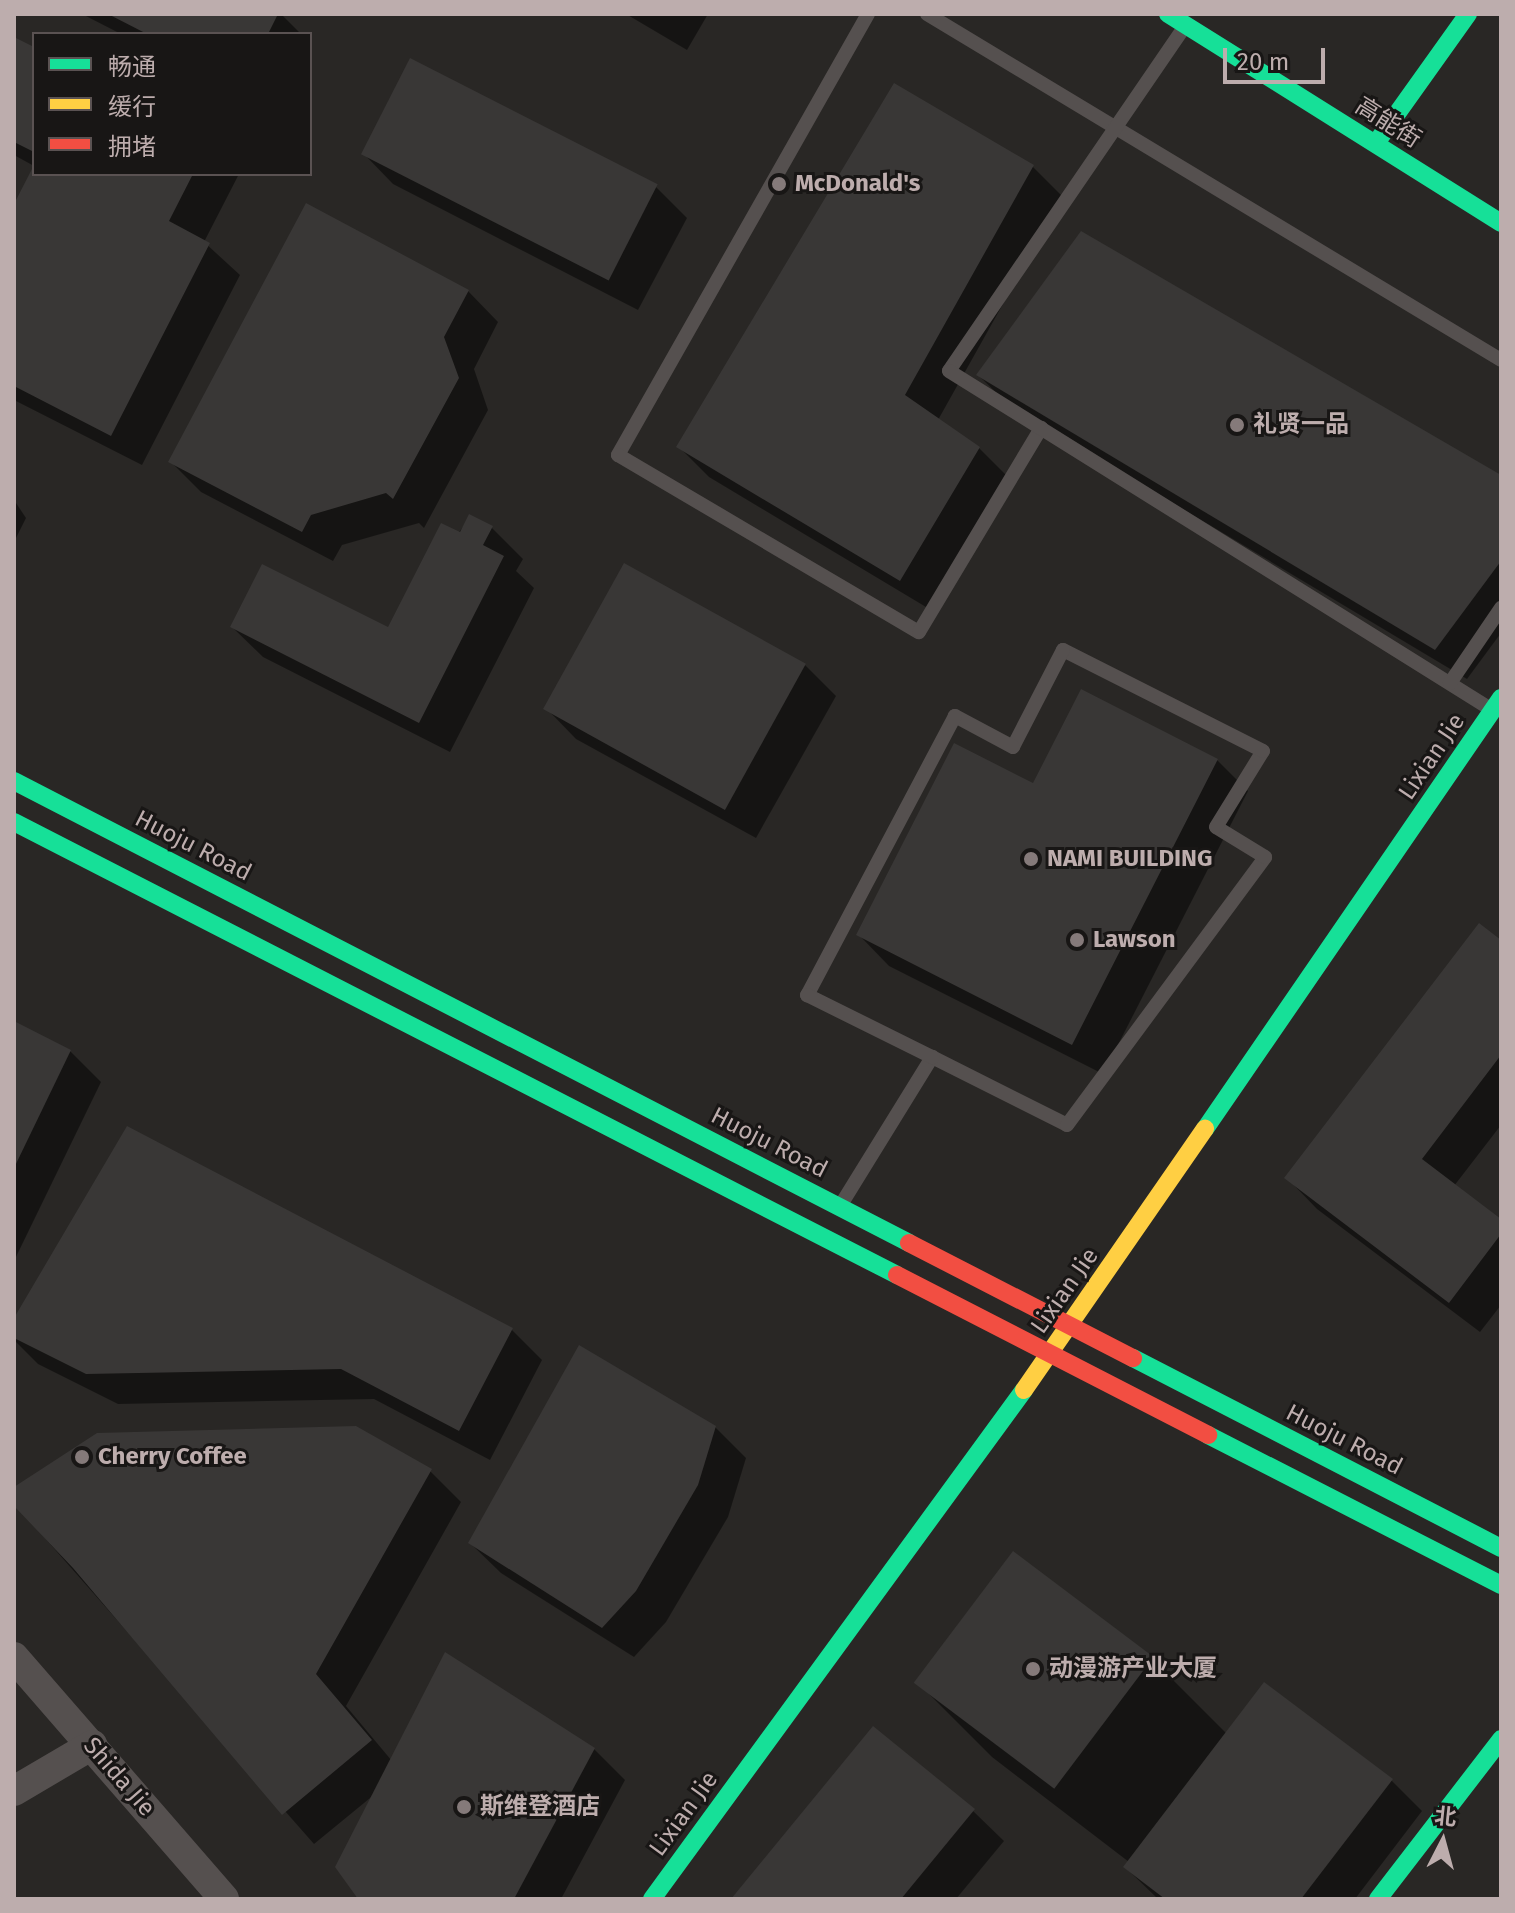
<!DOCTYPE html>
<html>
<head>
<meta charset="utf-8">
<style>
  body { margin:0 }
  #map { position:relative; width:1515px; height:1913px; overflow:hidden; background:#1c1c1c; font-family:"Fira Sans","Noto Sans SC",sans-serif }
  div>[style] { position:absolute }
  .built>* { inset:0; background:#292725 }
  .shadow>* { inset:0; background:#0007 }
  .building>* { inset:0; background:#393736; transform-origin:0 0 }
  .lane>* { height:14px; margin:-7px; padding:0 7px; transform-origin:7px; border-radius:7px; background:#55504f }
  .street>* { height:30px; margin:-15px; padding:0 15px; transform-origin:15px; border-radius:15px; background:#55504f }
  .fast>* { height:18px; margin:-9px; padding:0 9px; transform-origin:9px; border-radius:9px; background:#16e098 }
  .slow>* { height:18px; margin:-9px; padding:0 9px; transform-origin:9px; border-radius:9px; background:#ffcf43 }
  .jam>* { height:18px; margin:-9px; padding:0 9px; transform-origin:9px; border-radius:9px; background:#f24e42 }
  .dots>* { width:22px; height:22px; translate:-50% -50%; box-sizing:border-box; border:4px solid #181615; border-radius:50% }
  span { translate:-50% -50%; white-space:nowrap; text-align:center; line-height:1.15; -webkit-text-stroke:6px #181615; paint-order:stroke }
  .street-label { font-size:24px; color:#bdadad }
  .poi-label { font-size:24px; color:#bdadad; font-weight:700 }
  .left { translate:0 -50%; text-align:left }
  .frame { position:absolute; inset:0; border:16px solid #bdadad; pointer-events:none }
  .legend { position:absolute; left:32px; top:32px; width:280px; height:144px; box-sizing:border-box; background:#181615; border:2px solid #5a5252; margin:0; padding:10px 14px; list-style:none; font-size:24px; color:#bdadad }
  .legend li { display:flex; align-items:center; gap:16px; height:40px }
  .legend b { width:40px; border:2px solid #5a5252 }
  .north { position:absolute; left:1403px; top:1801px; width:80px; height:80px; -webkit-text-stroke:6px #181615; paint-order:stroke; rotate:6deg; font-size:22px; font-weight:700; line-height:32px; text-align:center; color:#bdadad }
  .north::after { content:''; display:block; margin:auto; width:28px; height:36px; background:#bdadad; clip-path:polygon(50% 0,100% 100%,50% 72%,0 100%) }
  .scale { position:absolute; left:1223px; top:48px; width:102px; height:36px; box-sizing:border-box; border:4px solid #bdadad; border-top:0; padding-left:10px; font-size:24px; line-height:28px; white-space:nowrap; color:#bdadad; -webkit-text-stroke:6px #181615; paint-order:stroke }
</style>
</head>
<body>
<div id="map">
  <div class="built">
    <div style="clip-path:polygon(evenodd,14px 14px,1501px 14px,1501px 1899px,14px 1899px,14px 14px,34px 34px,310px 34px,310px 174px,34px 174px,34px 34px)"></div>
  </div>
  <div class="shadow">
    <div style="clip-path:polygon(82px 14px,281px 14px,301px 34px,121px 34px)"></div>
    <div style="clip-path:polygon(626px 14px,708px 14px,687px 50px)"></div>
    <div style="clip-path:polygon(14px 39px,34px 49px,34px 166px,14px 155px)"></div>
    <div style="clip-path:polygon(363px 153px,656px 187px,687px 218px,638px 310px,393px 184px)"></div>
    <div style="clip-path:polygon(1032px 166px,1063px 197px,938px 420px,979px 448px,1010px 479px,931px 610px,709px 477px,679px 447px)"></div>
    <div style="clip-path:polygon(34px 170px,34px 174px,239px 174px,204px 242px,240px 275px,142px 465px,14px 400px,14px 209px)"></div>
    <div style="clip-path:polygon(468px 291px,498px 322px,474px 369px,488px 410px,424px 528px,419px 523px,342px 545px,333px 561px,201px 492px,171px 462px)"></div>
    <div style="clip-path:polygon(978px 375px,1501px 477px,1501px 633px,1467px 679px,1009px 405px)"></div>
    <div style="clip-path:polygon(14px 500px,26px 518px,14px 542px)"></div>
    <div style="clip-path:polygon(470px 517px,492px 528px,523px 559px,516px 571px,534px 588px,450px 752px,263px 657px,232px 627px,389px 630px)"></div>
    <div style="clip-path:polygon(805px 665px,836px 696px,756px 838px,576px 739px,546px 708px)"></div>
    <div style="clip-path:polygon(1217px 760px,1248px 791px,1103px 1074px,889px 966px,859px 935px,1034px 786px)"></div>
    <div style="clip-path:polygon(1501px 943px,1501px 1125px,1454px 1186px,1501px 1221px,1501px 1305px,1480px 1332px,1317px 1209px,1287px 1178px)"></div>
    <div style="clip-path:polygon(14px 1023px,70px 1051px,101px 1082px,14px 1261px)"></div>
    <div style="clip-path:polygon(14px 1322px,512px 1330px,542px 1360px,490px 1460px,374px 1399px,118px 1404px,38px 1364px,14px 1340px)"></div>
    <div style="clip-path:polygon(715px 1427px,746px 1458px,728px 1517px,666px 1622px,634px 1657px,501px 1573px,470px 1543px)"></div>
    <div style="clip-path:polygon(430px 1471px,461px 1502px,346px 1706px,392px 1761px,594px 1749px,625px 1780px,561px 1899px,361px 1899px,375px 1794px,314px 1844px,14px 1503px,14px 1489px)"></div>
    <div style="clip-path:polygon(1014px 1554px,1152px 1659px,1227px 1734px,1391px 1780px,1422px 1811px,1355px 1899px,1158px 1899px,1125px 1867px,1129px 1862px,992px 1757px,916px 1681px)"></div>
    <div style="clip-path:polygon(973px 1811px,1004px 1841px,956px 1899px,733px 1899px)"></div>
  </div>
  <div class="building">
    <div style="clip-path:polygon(108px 14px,278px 14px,268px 34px,147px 34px)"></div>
    <div style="clip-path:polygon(14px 37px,34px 47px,34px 152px,14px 142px)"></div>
    <div style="left:410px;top:58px;width:278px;height:108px;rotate:27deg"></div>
    <div style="clip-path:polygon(894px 83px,1034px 165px,905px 395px,980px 447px,900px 581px,676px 447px)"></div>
    <div style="clip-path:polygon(34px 165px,34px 174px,193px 174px,169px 221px,210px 243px,111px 436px,14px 386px,14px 204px)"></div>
    <div style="clip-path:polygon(306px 203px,469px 290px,444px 337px,459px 378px,393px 499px,386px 493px,311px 515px,302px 532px,168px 462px)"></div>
    <div style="clip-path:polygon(1081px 231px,1501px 475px,1501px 561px,1435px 650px,976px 375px)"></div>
    <div style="clip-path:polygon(469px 514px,493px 526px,483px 545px,504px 556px,419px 723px,230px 627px,262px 564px,388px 627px,441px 523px,460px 532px)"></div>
    <div style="left:624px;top:563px;width:208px;height:167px;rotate:29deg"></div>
    <div style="clip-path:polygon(1081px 689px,1218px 759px,1072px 1045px,856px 935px,954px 743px,1033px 783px)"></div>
    <div style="clip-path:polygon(1479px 923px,1501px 940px,1501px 1055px,1422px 1159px,1501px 1219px,1501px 1234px,1449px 1303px,1284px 1178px)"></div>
    <div style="clip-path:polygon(14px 1021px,71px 1050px,14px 1168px)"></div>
    <div style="clip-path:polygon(127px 1126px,513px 1328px,459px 1431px,341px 1369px,86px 1374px,14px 1338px,14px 1318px)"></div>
    <div style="clip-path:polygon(579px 1345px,716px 1426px,698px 1485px,636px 1591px,602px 1628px,468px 1543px)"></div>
    <div style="clip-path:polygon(356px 1426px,432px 1469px,316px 1674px,372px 1740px,282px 1815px,73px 1568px,14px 1506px,14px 1487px,97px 1433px)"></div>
    <div style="left:1013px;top:1551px;width:176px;height:165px;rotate:37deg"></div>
    <div style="clip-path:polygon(445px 1652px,595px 1748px,514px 1899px,358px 1899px,335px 1867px)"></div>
    <div style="clip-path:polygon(1264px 1682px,1393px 1779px,1301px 1899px,1165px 1899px,1123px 1867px)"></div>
    <div style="clip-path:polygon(873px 1726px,975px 1809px,901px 1899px,731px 1899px)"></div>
  </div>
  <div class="lane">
    <div style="left:868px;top:14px;width:507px;rotate:119.55deg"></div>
    <div style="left:618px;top:455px;width:349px;rotate:30.5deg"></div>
    <div style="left:919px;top:632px;width:238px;rotate:-59.1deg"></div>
    <div style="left:927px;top:14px;width:670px;rotate:31.08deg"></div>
    <div style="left:1183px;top:29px;width:414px;rotate:124.4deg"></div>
    <div style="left:949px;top:371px;width:637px;rotate:31.97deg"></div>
    <div style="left:1450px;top:683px;width:91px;rotate:-55.8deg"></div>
    <div style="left:842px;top:1203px;width:172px;rotate:-58.3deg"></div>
    <div style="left:932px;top:1057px;width:151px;rotate:26.7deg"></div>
    <div style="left:1067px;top:1125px;width:333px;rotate:-53.5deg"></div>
    <div style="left:1265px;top:857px;width:57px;rotate:-148.5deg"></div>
    <div style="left:1216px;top:827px;width:89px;rotate:-58.3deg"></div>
    <div style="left:1263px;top:751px;width:224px;rotate:-153.2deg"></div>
    <div style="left:1063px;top:650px;width:109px;rotate:117.3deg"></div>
    <div style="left:1013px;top:747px;width:66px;rotate:-151.9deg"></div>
    <div style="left:955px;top:716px;width:316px;rotate:117.9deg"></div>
    <div style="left:807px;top:995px;width:140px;rotate:26.4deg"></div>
  </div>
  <div class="street">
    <div style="left:14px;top:1657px;width:320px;rotate:49deg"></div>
    <div style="left:14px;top:1791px;width:91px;rotate:-30.5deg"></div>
  </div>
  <div class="fast">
    <div style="left:1168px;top:14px;width:393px;rotate:32.1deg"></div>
    <div style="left:1376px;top:143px;width:158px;rotate:-54.5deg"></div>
    <div style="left:14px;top:781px;width:1007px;rotate:27.3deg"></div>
    <div style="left:14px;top:822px;width:992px;rotate:27.16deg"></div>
    <div style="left:1205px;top:1129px;width:523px;rotate:-55.52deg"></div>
    <div style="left:1133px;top:1358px;width:414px;rotate:27.3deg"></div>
    <div style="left:1208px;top:1435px;width:329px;rotate:27.1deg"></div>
    <div style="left:652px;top:1899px;width:630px;rotate:-53.84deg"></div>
    <div style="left:1378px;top:1899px;width:202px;rotate:-52.4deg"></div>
  </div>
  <div class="slow">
    <div style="left:1024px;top:1390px;width:318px;rotate:-55.3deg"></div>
  </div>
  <div class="jam">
    <div style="left:909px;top:1243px;width:252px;rotate:27.2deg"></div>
    <div style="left:897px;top:1275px;width:350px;rotate:27.2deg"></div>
  </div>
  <div class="dots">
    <div style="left:779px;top:184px;background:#857a7a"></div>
    <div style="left:1237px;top:425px;background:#857a7a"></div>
    <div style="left:1031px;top:859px;background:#857a7a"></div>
    <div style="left:1077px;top:940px;background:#857a7a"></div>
    <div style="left:82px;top:1457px;background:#857a7a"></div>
    <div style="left:1033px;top:1669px;background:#857a7a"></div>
    <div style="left:464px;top:1807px;background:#857a7a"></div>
  </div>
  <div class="street-label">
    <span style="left:1388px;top:123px;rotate:32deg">高能街</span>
    <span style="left:1432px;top:757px;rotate:-56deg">Lixian Jie</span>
    <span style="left:193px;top:846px;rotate:27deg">Huoju Road</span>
    <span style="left:769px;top:1143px;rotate:27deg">Huoju Road</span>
    <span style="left:1065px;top:1291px;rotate:-55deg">Lixian Jie</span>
    <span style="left:1344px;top:1440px;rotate:27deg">Huoju Road</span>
    <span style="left:119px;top:1777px;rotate:49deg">Shida Jie</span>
    <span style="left:684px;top:1814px;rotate:-54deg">Lixian Jie</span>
  </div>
  <div class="poi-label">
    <span class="left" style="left:795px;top:184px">McDonald's</span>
    <span class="left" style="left:1253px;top:425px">礼贤一品</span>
    <span class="left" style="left:1047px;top:859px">NAMI BUILDING</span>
    <span class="left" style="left:1093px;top:940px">Lawson</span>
    <span class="left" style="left:98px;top:1457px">Cherry Coffee</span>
    <span class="left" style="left:1049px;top:1669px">动漫游产业大厦</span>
    <span class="left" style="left:480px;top:1807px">斯维登酒店</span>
  </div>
  <div class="frame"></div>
  <ul class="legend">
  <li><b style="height:10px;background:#16e098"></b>畅通</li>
  <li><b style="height:10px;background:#ffcf43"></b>缓行</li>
  <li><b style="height:10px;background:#f24e42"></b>拥堵</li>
  </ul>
  <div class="north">北</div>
  <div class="scale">20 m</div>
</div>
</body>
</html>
